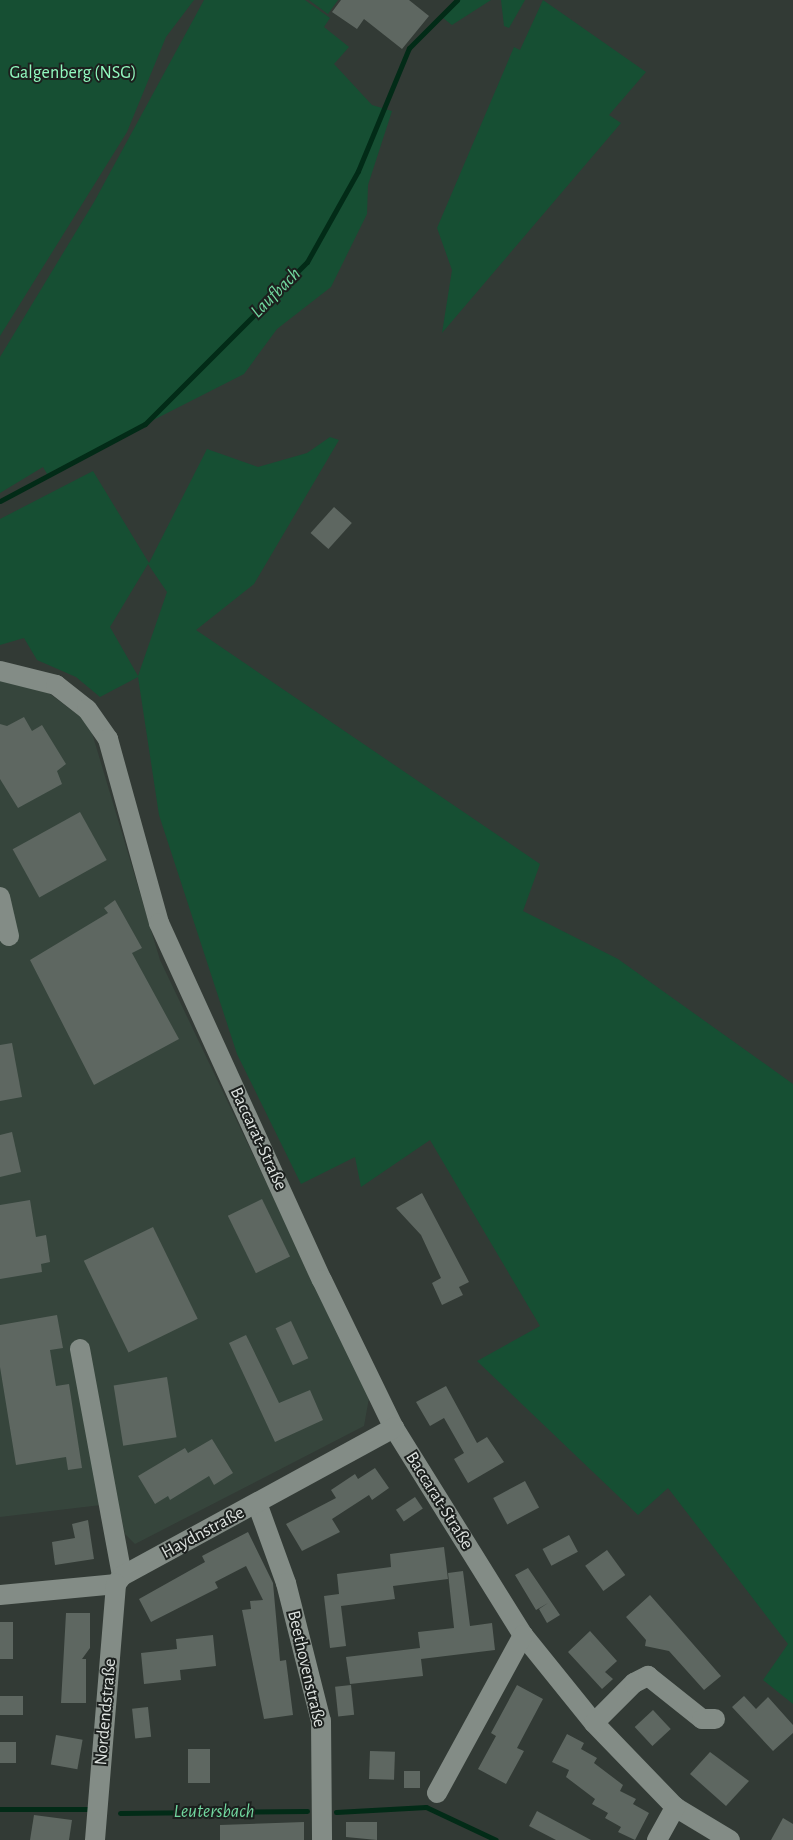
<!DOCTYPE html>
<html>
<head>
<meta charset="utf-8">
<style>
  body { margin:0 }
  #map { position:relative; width:793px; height:1840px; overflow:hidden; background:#323a35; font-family:"Alegreya Sans",sans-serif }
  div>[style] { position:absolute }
  .built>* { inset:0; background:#36453c }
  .green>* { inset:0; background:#164f33 }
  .stream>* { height:5px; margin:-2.5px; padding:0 2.5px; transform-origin:2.5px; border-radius:2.5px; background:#022b17 }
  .building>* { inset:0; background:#5e6761; transform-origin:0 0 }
  .street>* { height:20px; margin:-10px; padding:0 10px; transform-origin:10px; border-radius:10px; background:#838c86 }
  span { translate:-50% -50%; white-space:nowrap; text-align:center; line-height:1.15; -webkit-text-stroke:4px #1c201e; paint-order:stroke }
  .park-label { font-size:18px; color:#92f9bf }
  .street-label { font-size:18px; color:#dee3e0 }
  .water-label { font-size:19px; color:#71d79f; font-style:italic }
</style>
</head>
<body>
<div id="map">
  <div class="built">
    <div style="clip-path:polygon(0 680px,46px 691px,89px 723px,160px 960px,369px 1398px,364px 1426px,135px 1544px,125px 1534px,118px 1503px,0 1517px)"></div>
  </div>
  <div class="green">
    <div style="clip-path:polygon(0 0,194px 0,166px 37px,127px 132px,0 336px)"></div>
    <div style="clip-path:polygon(204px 0,305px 0,330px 18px,324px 27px,349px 47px,334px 64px,372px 105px,392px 111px,368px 185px,367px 214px,331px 287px,277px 329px,244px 374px,47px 474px,43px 467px,0 493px,0 357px,94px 202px)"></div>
    <div style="clip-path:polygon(309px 0,338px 0,328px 14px)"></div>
    <div style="clip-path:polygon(457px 0,491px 0,452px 25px,443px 18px)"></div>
    <div style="clip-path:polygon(501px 0,525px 0,509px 28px,504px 26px)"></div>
    <div style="clip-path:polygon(543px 0,646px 72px,609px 115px,621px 123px,442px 333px,452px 270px,437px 228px,514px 47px,520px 50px)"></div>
    <div style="clip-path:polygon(evenodd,330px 437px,339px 440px,254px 584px,196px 630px,540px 864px,523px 911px,618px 959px,793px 1084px,793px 1704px,763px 1680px,788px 1644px,668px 1488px,638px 1515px,477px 1361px,540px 1326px,430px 1140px,361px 1187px,355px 1157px,301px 1184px,237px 1054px,159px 815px,138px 677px,100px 697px,76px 677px,37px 660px,24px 638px,0 645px,0 519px,93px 471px,149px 563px,207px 449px,258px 467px,307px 453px,330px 437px,148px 564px,167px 592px,138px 676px,110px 627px,148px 564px)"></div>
  </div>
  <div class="stream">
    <div style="left:0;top:501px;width:164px;rotate:-28deg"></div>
    <div style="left:145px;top:424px;width:229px;rotate:-45deg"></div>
    <div style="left:307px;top:262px;width:104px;rotate:-60.7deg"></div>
    <div style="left:358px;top:171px;width:133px;rotate:-67.5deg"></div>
    <div style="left:409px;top:48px;width:68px;rotate:-45deg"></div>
    <div style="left:0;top:1809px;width:91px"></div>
    <div style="left:336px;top:1812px;width:90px;rotate:-3.2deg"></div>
    <div style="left:426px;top:1807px;width:77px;rotate:25.2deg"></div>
    <div style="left:120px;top:1813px;width:187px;rotate:-0.6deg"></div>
  </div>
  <div class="building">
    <div style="clip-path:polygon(341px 0,409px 0,429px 16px,402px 49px,364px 19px,357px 29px,332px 12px)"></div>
    <div style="left:334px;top:507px;width:24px;height:35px;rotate:42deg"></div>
    <div style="clip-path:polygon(24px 717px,32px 731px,42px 725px,66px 764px,57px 771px,62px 784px,18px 808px,0 779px,0 724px,7px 726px)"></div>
    <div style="left:80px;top:812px;width:55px;height:77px;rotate:61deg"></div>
    <div style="clip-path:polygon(115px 900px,142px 948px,132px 953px,179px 1039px,94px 1085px,30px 960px,108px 913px,104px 908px)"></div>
    <div style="clip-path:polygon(12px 1043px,22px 1097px,0 1101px,0 1045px)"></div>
    <div style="clip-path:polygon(12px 1132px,21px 1172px,0 1177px,0 1135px)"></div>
    <div style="clip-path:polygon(422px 1193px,469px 1282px,459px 1287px,463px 1295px,442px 1305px,432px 1283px,441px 1278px,421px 1235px,396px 1208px)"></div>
    <div style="left:262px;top:1199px;width:64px;height:38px;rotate:64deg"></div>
    <div style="clip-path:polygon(30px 1200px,36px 1237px,46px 1235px,50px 1262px,41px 1264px,42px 1272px,0 1279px,0 1205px)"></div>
    <div style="left:153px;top:1227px;width:102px;height:77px;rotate:64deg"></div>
    <div style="clip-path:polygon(57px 1315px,63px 1348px,50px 1350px,56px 1386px,69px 1384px,82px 1468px,68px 1470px,66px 1457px,16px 1465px,0 1367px,0 1325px)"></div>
    <div style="left:291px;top:1321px;width:41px;height:17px;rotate:65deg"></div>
    <div style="clip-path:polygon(246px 1335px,279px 1403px,310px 1390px,323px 1420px,275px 1442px,229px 1343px)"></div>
    <div style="left:167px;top:1377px;width:61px;height:54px;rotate:81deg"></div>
    <div style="clip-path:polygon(446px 1386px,477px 1443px,487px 1437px,504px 1462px,468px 1483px,454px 1459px,464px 1453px,444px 1418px,430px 1426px,416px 1402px)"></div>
    <div style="clip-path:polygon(212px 1439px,233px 1473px,214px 1485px,209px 1476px,170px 1500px,168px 1496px,155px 1504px,138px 1476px,185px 1448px,188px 1453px)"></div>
    <div style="clip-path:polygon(375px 1468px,389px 1488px,372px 1500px,369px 1495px,332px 1519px,340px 1532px,302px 1551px,286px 1524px,336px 1498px,331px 1490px,355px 1474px,358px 1479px)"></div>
    <div style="left:525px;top:1481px;width:30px;height:36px;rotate:62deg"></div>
    <div style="left:415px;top:1497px;width:14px;height:23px;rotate:56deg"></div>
    <div style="clip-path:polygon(88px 1520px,94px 1559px,55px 1565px,52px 1542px,75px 1538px,72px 1524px)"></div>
    <div style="clip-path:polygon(248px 1532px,273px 1583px,280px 1661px,286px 1660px,293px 1715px,264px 1719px,242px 1610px,251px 1609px,250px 1601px,263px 1600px,246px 1566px,215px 1582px,218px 1588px,151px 1622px,139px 1599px,205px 1562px,202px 1556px)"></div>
    <div style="left:569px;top:1535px;width:19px;height:30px;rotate:62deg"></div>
    <div style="clip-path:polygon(444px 1547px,448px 1579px,393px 1586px,395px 1599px,341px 1606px,346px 1646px,330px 1648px,324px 1596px,339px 1594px,337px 1574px,391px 1567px,390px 1554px)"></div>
    <div style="left:607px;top:1550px;width:31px;height:27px;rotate:54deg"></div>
    <div style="clip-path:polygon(528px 1568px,560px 1615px,547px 1623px,539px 1609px,548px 1603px,536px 1610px,515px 1575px)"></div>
    <div style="clip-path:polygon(463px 1571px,470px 1626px,492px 1623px,495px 1650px,421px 1659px,423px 1676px,350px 1684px,346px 1657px,420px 1648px,418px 1632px,454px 1628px,448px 1573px)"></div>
    <div style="clip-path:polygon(650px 1595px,721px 1676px,704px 1690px,669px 1651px,645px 1646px,646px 1640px,626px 1617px)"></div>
    <div style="clip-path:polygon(66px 1613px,90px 1613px,90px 1648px,82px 1659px,86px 1659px,86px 1703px,61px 1703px)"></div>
    <div style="left:0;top:1622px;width:13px;height:37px"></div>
    <div style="clip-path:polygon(590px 1631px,617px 1661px,605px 1672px,613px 1679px,602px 1689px,568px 1652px)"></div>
    <div style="clip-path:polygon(213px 1635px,216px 1666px,180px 1670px,181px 1680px,144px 1684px,141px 1653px,177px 1649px,176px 1639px)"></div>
    <div style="left:351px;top:1685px;width:30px;height:16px;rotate:84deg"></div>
    <div style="clip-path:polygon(517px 1685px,543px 1699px,517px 1748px,524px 1751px,506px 1784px,478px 1769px,496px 1736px,491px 1733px)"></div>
    <div style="left:0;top:1696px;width:23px;height:19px"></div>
    <div style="clip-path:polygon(744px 1696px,756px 1709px,768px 1697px,793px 1725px,793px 1733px,773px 1751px,732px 1707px)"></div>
    <div style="left:148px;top:1707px;width:30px;height:16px;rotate:84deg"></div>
    <div style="left:653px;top:1710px;width:26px;height:25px;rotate:47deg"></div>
    <div style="clip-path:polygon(567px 1734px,584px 1743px,581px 1749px,597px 1758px,594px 1763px,623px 1785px,620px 1791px,636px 1799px,633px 1804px,649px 1813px,635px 1840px,618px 1832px,621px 1827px,605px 1818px,608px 1813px,592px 1804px,595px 1799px,566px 1777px,569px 1770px,552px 1762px)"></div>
    <div style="left:56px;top:1735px;width:27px;height:30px;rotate:10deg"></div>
    <div style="left:0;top:1742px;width:16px;height:21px"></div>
    <div style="left:188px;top:1749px;width:22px;height:34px"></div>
    <div style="left:370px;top:1751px;width:25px;height:28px;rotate:2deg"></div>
    <div style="clip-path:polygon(710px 1752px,749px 1781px,726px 1806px,690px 1774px)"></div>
    <div style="left:404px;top:1771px;width:16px;height:17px"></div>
    <div style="clip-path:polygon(537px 1811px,591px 1840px,556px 1840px,529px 1826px)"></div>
    <div style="clip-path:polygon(34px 1815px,72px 1820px,69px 1840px,30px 1840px)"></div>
    <div style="clip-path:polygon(783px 1818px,793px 1824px,793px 1840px,771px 1840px)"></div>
    <div style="clip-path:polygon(304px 1822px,304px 1840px,220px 1840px,220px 1825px)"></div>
    <div style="clip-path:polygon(346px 1822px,377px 1822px,377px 1840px,346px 1837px)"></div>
  </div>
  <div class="street">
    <div style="left:0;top:671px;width:58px;rotate:14deg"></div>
    <div style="left:56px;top:685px;width:39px;rotate:38deg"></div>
    <div style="left:87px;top:709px;width:37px;rotate:55deg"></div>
    <div style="left:108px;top:739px;width:191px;rotate:74.5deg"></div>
    <div style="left:159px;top:923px;width:392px;rotate:65.5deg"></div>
    <div style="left:322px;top:1280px;width:165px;rotate:64.1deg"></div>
    <div style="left:394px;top:1428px;width:244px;rotate:58.1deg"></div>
    <div style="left:523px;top:1635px;width:113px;rotate:51.1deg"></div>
    <div style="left:594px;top:1723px;width:117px;rotate:46deg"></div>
    <div style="left:675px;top:1807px;width:64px;rotate:31deg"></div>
    <div style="left:0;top:897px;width:40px;rotate:77deg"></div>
    <div style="left:80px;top:1349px;width:231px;rotate:79.5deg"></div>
    <div style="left:257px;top:1503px;width:85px;rotate:70.1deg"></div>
    <div style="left:286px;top:1583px;width:142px;rotate:75.8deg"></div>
    <div style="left:321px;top:1721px;width:119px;rotate:89.5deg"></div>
    <div style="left:0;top:1595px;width:117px;rotate:-5.4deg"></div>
    <div style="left:116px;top:1584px;width:10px;rotate:-53deg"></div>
    <div style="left:122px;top:1576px;width:310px;rotate:-28.6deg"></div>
    <div style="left:594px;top:1723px;width:57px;rotate:-45deg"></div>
    <div style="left:634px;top:1683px;width:16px;rotate:-27deg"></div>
    <div style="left:648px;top:1676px;width:69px;rotate:38.5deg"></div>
    <div style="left:702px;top:1719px;width:13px"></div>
    <div style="left:437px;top:1793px;width:180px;rotate:-61.4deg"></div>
    <div style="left:95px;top:1840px;width:257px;rotate:-85.3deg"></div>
    <div style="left:657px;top:1840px;width:38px;rotate:-61deg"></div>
  </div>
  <div class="park-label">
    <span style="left:73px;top:73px">Galgenberg (NSG)</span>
  </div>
  <div class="street-label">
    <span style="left:258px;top:1139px;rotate:65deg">Baccarat-Straße</span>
    <span style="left:439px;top:1501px;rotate:58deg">Baccarat-Straße</span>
    <span style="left:203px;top:1533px;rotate:-28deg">Haydnstraße</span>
    <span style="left:306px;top:1669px;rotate:77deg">Beethovenstraße</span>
    <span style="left:106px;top:1712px;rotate:-85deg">Nordendstraße</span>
  </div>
  <div class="water-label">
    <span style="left:276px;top:293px;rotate:-45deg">Laufbach</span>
    <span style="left:214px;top:1812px">Leutersbach</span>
  </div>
</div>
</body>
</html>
